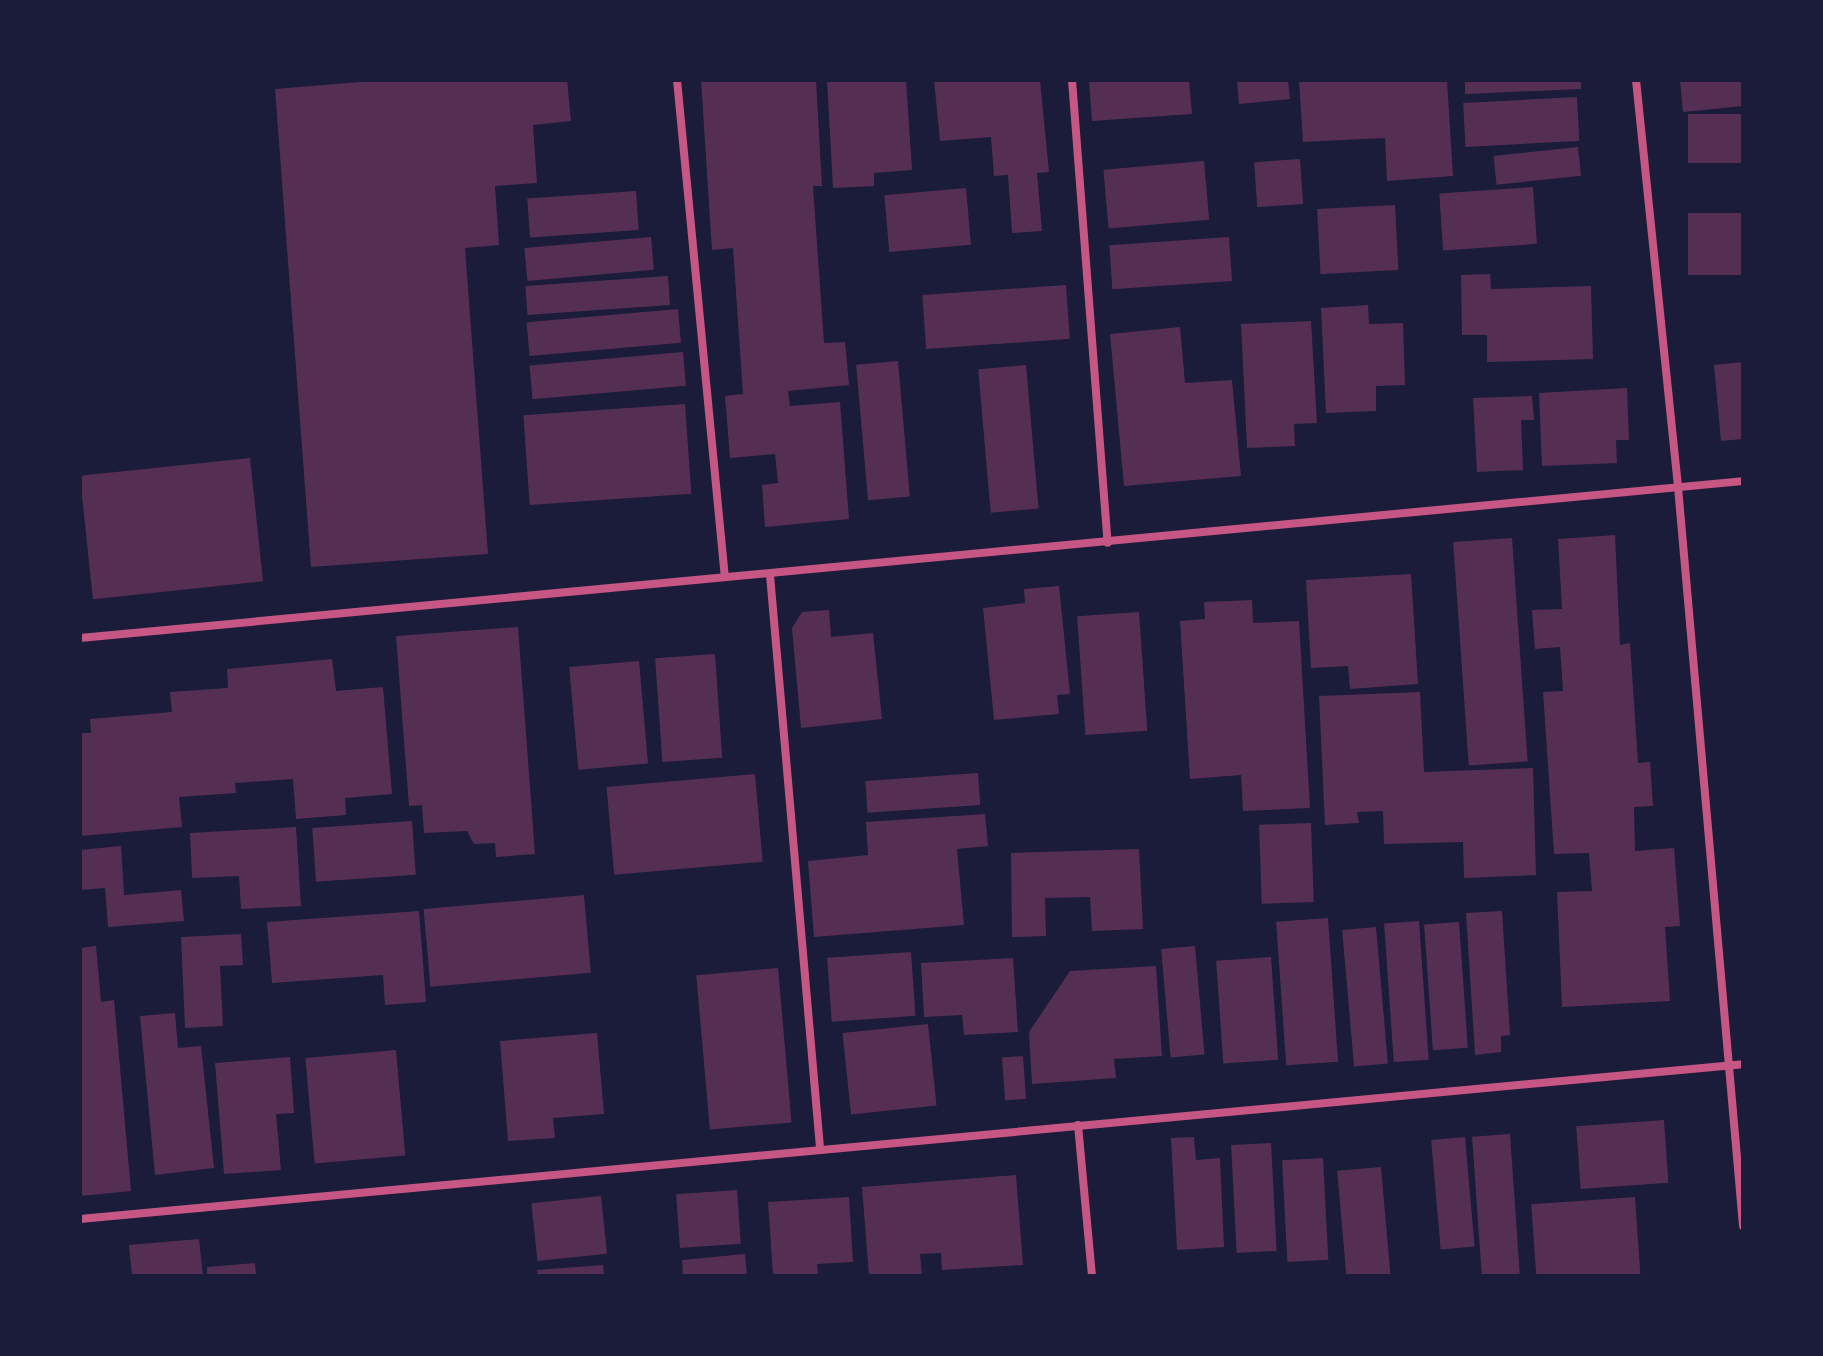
<!DOCTYPE html>
<html>
<head>
<meta charset="utf-8">
<style>
  body { margin:0 }
  #map { position:relative; width:1823px; height:1356px; overflow:hidden; background:#1b1b3a; font-family:"DejaVu Sans",sans-serif }
  div>[style] { position:absolute }
  .building>* { inset:0; background:#542f53; transform-origin:0 0 }
  .minor>* { height:8px; margin:-4px; padding:0 4px; transform-origin:4px; border-radius:4px; background:#c65784 }
  span { translate:-50% -50%; white-space:nowrap; text-align:center; line-height:1.15; -webkit-text-stroke:7px #1b1b3a; paint-order:stroke }
  .frame { position:absolute; inset:0; border:82px solid #1b1b3a; pointer-events:none }
</style>
</head>
<body>
<div id="map">
  <div class="building">
    <div style="clip-path:polygon(384px 80px,567px 80px,571px 121px,533px 125px,537px 183px,495px 186px,499px 245px,465px 248px,488px 554px,311px 567px,275px 89px)"></div>
    <div style="clip-path:polygon(701px 80px,816px 80px,822px 186px,813px 186px,824px 343px,845px 342px,849px 385px,788px 391px,790px 406px,840px 402px,849px 519px,765px 527px,762px 485px,778px 483px,775px 454px,730px 458px,725px 396px,743px 394px,733px 248px,712px 250px)"></div>
    <div style="clip-path:polygon(827px 80px,906px 80px,912px 170px,874px 173px,874px 186px,833px 188px)"></div>
    <div style="clip-path:polygon(934px 80px,1040px 80px,1049px 172px,1037px 173px,1042px 231px,1012px 233px,1008px 175px,994px 176px,991px 137px,940px 141px)"></div>
    <div style="clip-path:polygon(1089px 80px,1189px 80px,1192px 114px,1092px 121px)"></div>
    <div style="clip-path:polygon(1237px 80px,1288px 80px,1290px 99px,1239px 104px)"></div>
    <div style="clip-path:polygon(1299px 80px,1447px 80px,1453px 176px,1387px 181px,1385px 138px,1303px 142px)"></div>
    <div style="clip-path:polygon(1465px 80px,1581px 80px,1581px 89px,1465px 94px)"></div>
    <div style="clip-path:polygon(1680px 80px,1743px 80px,1743px 106px,1683px 112px)"></div>
    <div style="left:1577px;top:97px;width:44px;height:114px;rotate:87deg"></div>
    <div style="left:1743px;top:114px;width:49px;height:55px;rotate:90deg"></div>
    <div style="left:1578px;top:147px;width:29px;height:85px;rotate:84deg"></div>
    <div style="left:1300px;top:159px;width:45px;height:46px;rotate:86deg"></div>
    <div style="left:1204px;top:161px;width:59px;height:101px;rotate:85deg"></div>
    <div style="left:1533px;top:187px;width:57px;height:94px;rotate:86deg"></div>
    <div style="left:966px;top:188px;width:57px;height:82px;rotate:85deg"></div>
    <div style="left:636px;top:191px;width:39px;height:109px;rotate:86deg"></div>
    <div style="left:1395px;top:205px;width:65px;height:78px;rotate:87deg"></div>
    <div style="left:1743px;top:213px;width:62px;height:55px;rotate:90deg"></div>
    <div style="left:651px;top:237px;width:33px;height:127px;rotate:85deg"></div>
    <div style="left:1229px;top:237px;width:44px;height:120px;rotate:86deg"></div>
    <div style="clip-path:polygon(1490px 274px,1491px 289px,1591px 286px,1593px 359px,1487px 362px,1487px 335px,1462px 335px,1461px 275px)"></div>
    <div style="left:668px;top:276px;width:29px;height:143px;rotate:86deg"></div>
    <div style="left:1066px;top:285px;width:54px;height:144px;rotate:86deg"></div>
    <div style="clip-path:polygon(1368px 305px,1369px 324px,1403px 323px,1405px 385px,1376px 386px,1376px 411px,1326px 413px,1321px 308px)"></div>
    <div style="left:678px;top:309px;width:34px;height:152px;rotate:85deg"></div>
    <div style="clip-path:polygon(1311px 321px,1317px 423px,1294px 424px,1295px 446px,1247px 448px,1241px 324px)"></div>
    <div style="clip-path:polygon(1180px 327px,1185px 383px,1232px 380px,1241px 476px,1124px 486px,1110px 334px)"></div>
    <div style="left:683px;top:352px;width:34px;height:154px;rotate:85deg"></div>
    <div style="left:898px;top:361px;width:136px;height:42px;rotate:85deg"></div>
    <div style="clip-path:polygon(1743px 362px,1743px 439px,1721px 441px,1714px 365px)"></div>
    <div style="left:1026px;top:365px;width:144px;height:48px;rotate:85deg"></div>
    <div style="clip-path:polygon(1627px 388px,1629px 440px,1616px 440px,1617px 463px,1542px 466px,1539px 393px)"></div>
    <div style="clip-path:polygon(1532px 396px,1534px 420px,1521px 420px,1523px 470px,1477px 472px,1473px 398px)"></div>
    <div style="left:685px;top:404px;width:90px;height:162px;rotate:86deg"></div>
    <div style="left:250px;top:458px;width:124px;height:171px;rotate:84deg"></div>
    <div style="clip-path:polygon(1615px 535px,1620px 645px,1630px 643px,1638px 763px,1650px 762px,1653px 806px,1634px 807px,1635px 851px,1674px 848px,1680px 926px,1665px 927px,1670px 1001px,1562px 1007px,1557px 892px,1592px 891px,1589px 853px,1554px 854px,1543px 692px,1563px 691px,1560px 647px,1535px 649px,1532px 610px,1562px 609px,1558px 539px)"></div>
    <div style="left:1512px;top:538px;width:224px;height:59px;rotate:86deg"></div>
    <div style="clip-path:polygon(1411px 574px,1418px 684px,1350px 689px,1348px 666px,1311px 668px,1306px 580px)"></div>
    <div style="clip-path:polygon(1059px 586px,1070px 694px,1057px 695px,1059px 714px,994px 720px,983px 608px,1025px 603px,1024px 589px)"></div>
    <div style="clip-path:polygon(1252px 600px,1253px 623px,1299px 621px,1310px 808px,1243px 811px,1241px 775px,1190px 779px,1180px 621px,1205px 619px,1204px 602px)"></div>
    <div style="clip-path:polygon(829px 610px,831px 637px,873px 633px,882px 719px,801px 728px,792px 628px,802px 612px)"></div>
    <div style="left:1139px;top:612px;width:119px;height:62px;rotate:86deg"></div>
    <div style="clip-path:polygon(518px 627px,535px 854px,496px 857px,495px 843px,474px 844px,467px 831px,424px 833px,422px 805px,409px 806px,396px 636px)"></div>
    <div style="left:715px;top:654px;width:104px;height:60px;rotate:86deg"></div>
    <div style="clip-path:polygon(332px 659px,336px 691px,383px 687px,392px 794px,345px 798px,346px 815px,296px 819px,293px 779px,235px 783px,236px 793px,179px 797px,182px 827px,80px 836px,80px 733px,91px 733px,90px 719px,172px 712px,170px 692px,228px 688px,227px 669px)"></div>
    <div style="left:639px;top:661px;width:103px;height:70px;rotate:85deg"></div>
    <div style="clip-path:polygon(1420px 692px,1424px 772px,1533px 768px,1536px 875px,1464px 878px,1463px 842px,1384px 844px,1383px 811px,1357px 812px,1359px 823px,1325px 825px,1319px 696px)"></div>
    <div style="left:978px;top:773px;width:32px;height:113px;rotate:86deg"></div>
    <div style="left:755px;top:774px;width:88px;height:149px;rotate:85deg"></div>
    <div style="clip-path:polygon(985px 814px,988px 846px,957px 849px,964px 925px,814px 937px,808px 861px,868px 855px,866px 822px)"></div>
    <div style="left:412px;top:821px;width:54px;height:100px;rotate:86deg"></div>
    <div style="left:1311px;top:823px;width:79px;height:52px;rotate:88deg"></div>
    <div style="clip-path:polygon(296px 827px,301px 906px,241px 909px,239px 876px,192px 878px,190px 833px)"></div>
    <div style="clip-path:polygon(121px 846px,124px 895px,181px 890px,184px 921px,108px 927px,105px 888px,80px 890px,80px 850px)"></div>
    <div style="clip-path:polygon(1139px 849px,1143px 929px,1092px 931px,1090px 897px,1045px 898px,1046px 936px,1012px 937px,1011px 853px)"></div>
    <div style="left:584px;top:895px;width:78px;height:161px;rotate:85deg"></div>
    <div style="clip-path:polygon(419px 911px,426px 1002px,385px 1005px,383px 975px,272px 983px,267px 922px)"></div>
    <div style="clip-path:polygon(1502px 911px,1510px 1035px,1501px 1036px,1501px 1052px,1475px 1055px,1466px 913px)"></div>
    <div style="left:1328px;top:918px;width:144px;height:52px;rotate:86deg"></div>
    <div style="left:1419px;top:921px;width:139px;height:35px;rotate:86deg"></div>
    <div style="left:1459px;top:922px;width:126px;height:35px;rotate:86deg"></div>
    <div style="left:1376px;top:927px;width:137px;height:34px;rotate:85deg"></div>
    <div style="clip-path:polygon(241px 934px,243px 965px,220px 966px,223px 1026px,185px 1028px,181px 937px)"></div>
    <div style="clip-path:polygon(96px 946px,101px 1002px,114px 1000px,131px 1191px,80px 1196px,80px 948px)"></div>
    <div style="left:1195px;top:946px;width:109px;height:34px;rotate:85deg"></div>
    <div style="left:911px;top:952px;width:64px;height:84px;rotate:86deg"></div>
    <div style="left:1271px;top:957px;width:103px;height:55px;rotate:86deg"></div>
    <div style="clip-path:polygon(1013px 958px,1018px 1032px,964px 1035px,962px 1015px,924px 1017px,921px 963px)"></div>
    <div style="clip-path:polygon(1156px 966px,1162px 1056px,1114px 1059px,1116px 1078px,1032px 1084px,1029px 1032px,1070px 971px)"></div>
    <div style="left:778px;top:968px;width:155px;height:82px;rotate:85deg"></div>
    <div style="clip-path:polygon(175px 1013px,178px 1048px,201px 1046px,214px 1168px,155px 1175px,140px 1016px)"></div>
    <div style="left:928px;top:1024px;width:82px;height:86px;rotate:84deg"></div>
    <div style="clip-path:polygon(597px 1033px,604px 1114px,553px 1118px,555px 1138px,508px 1141px,500px 1041px)"></div>
    <div style="left:396px;top:1050px;width:106px;height:91px;rotate:85deg"></div>
    <div style="left:1023px;top:1056px;width:43px;height:21px;rotate:86deg"></div>
    <div style="clip-path:polygon(290px 1057px,294px 1113px,276px 1114px,281px 1170px,224px 1174px,215px 1063px)"></div>
    <div style="left:1664px;top:1120px;width:63px;height:88px;rotate:86deg"></div>
    <div style="left:1510px;top:1134px;width:140px;height:38px;rotate:86deg"></div>
    <div style="clip-path:polygon(1194px 1137px,1196px 1160px,1220px 1158px,1224px 1247px,1177px 1250px,1171px 1138px)"></div>
    <div style="left:1465px;top:1137px;width:110px;height:34px;rotate:85deg"></div>
    <div style="left:1271px;top:1143px;width:108px;height:40px;rotate:87deg"></div>
    <div style="left:1323px;top:1158px;width:102px;height:41px;rotate:87deg"></div>
    <div style="left:1381px;top:1167px;width:109px;height:44px;rotate:85deg"></div>
    <div style="clip-path:polygon(1016px 1175px,1023px 1265px,942px 1270px,941px 1253px,920px 1254px,922px 1276px,869px 1276px,862px 1187px)"></div>
    <div style="left:737px;top:1190px;width:54px;height:61px;rotate:86deg"></div>
    <div style="left:601px;top:1196px;width:58px;height:70px;rotate:84deg"></div>
    <div style="clip-path:polygon(849px 1197px,853px 1262px,817px 1264px,818px 1276px,773px 1276px,768px 1202px)"></div>
    <div style="left:1635px;top:1197px;width:79px;height:104px;rotate:86deg"></div>
    <div style="clip-path:polygon(199px 1239px,203px 1276px,132px 1276px,129px 1245px)"></div>
    <div style="clip-path:polygon(745px 1254px,747px 1276px,683px 1276px,682px 1260px)"></div>
    <div style="clip-path:polygon(255px 1263px,256px 1276px,207px 1276px,207px 1267px)"></div>
    <div style="clip-path:polygon(603px 1265px,604px 1276px,538px 1276px,537px 1270px)"></div>
  </div>
  <div class="minor">
    <div style="left:677px;top:80px;width:499px;rotate:84.5deg"></div>
    <div style="left:1072px;top:80px;width:464px;rotate:85.6deg"></div>
    <div style="left:1636px;top:80px;width:409px;rotate:84.1deg"></div>
    <div style="left:1678px;top:487px;width:742px;rotate:84.97deg"></div>
    <div style="left:770px;top:575px;width:575px;rotate:85.01deg"></div>
    <div style="left:80px;top:638px;width:1670px;rotate:-5.39deg"></div>
    <div style="left:1078px;top:1125px;width:152px;rotate:84.7deg"></div>
    <div style="left:80px;top:1219px;width:1670px;rotate:-5.32deg"></div>
  </div>
  <div class="frame"></div>
</div>
</body>
</html>
